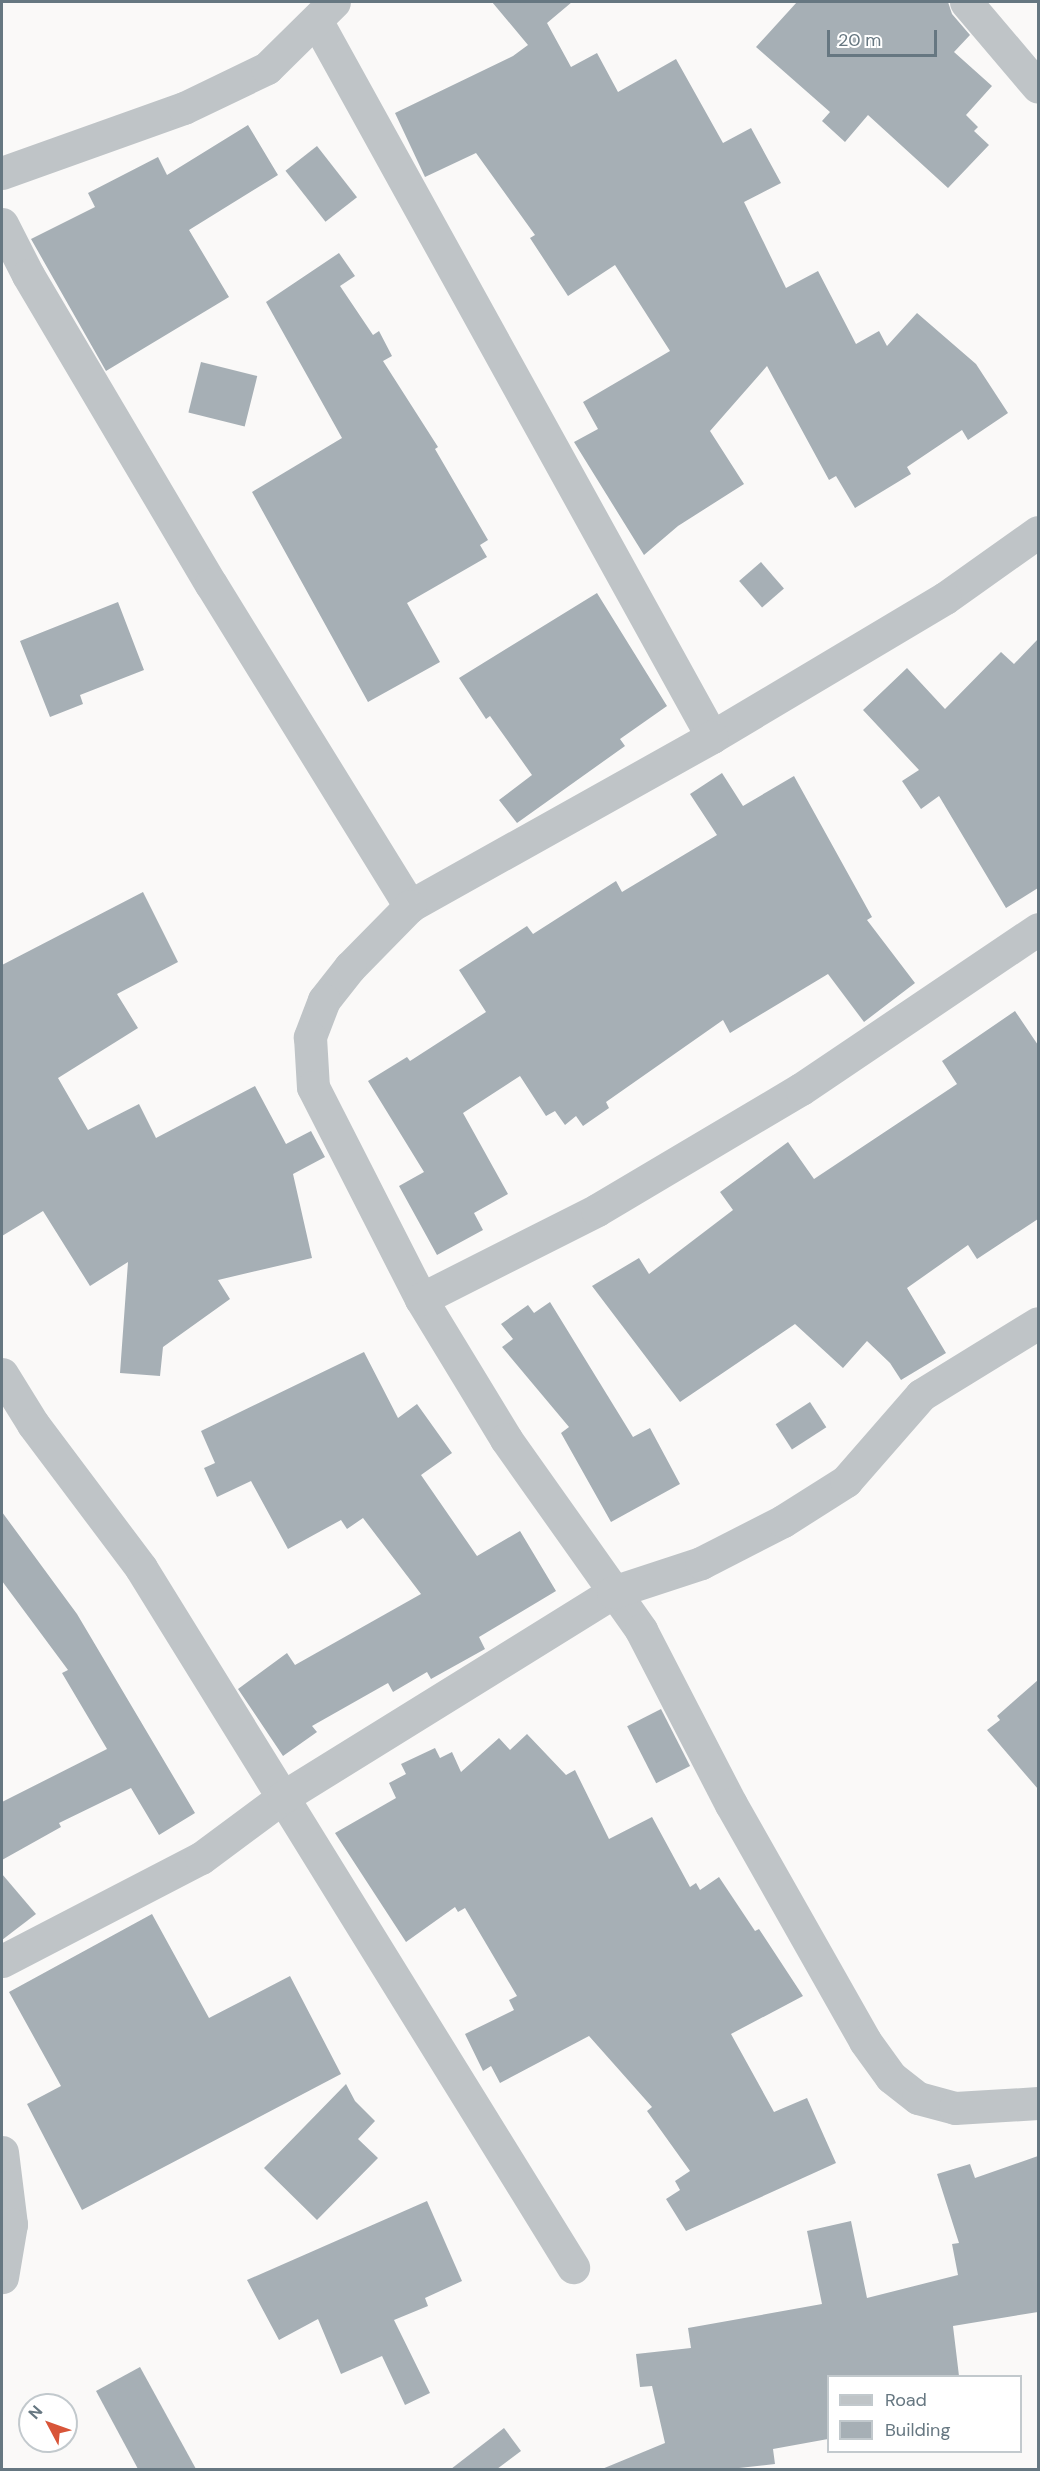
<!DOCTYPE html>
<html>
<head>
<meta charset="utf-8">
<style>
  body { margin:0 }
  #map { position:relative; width:1040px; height:2471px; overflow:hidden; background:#faf9f8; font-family:"DM Sans",sans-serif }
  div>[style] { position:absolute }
  .building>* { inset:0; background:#a6afb5; transform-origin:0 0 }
  .street>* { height:33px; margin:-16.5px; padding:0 16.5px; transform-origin:16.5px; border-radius:16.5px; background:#bfc4c7 }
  span { translate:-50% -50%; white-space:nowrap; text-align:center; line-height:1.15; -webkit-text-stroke:6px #fff; paint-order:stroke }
  .frame { position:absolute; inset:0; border:3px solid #667781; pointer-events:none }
  .legend { position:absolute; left:827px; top:2375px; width:195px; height:78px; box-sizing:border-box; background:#fff; border:2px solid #c2c9cd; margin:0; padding:8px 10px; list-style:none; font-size:18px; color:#667781 }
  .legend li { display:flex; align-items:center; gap:12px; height:30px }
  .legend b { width:30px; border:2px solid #c2c9cd }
  .north { position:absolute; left:18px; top:2393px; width:60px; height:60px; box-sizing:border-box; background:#fff; border:2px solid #c2c9cd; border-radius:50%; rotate:311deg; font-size:16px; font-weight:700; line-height:24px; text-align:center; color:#667781 }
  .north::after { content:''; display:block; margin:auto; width:21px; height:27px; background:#d85539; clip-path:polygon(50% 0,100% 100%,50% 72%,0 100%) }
  .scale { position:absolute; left:827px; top:30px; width:110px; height:27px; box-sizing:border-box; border:3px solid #667781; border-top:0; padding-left:8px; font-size:18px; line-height:21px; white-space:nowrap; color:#667781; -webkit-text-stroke:4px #fff; paint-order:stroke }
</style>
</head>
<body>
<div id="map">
  <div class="building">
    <div style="clip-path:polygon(492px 2px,572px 2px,547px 23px,571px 67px,597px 53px,618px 92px,676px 59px,723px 143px,751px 128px,781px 183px,744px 202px,786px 288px,818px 271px,856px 344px,879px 331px,887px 346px,917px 313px,976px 364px,1008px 413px,968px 440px,962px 430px,907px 467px,911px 474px,855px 508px,836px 476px,829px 480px,767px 366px,710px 431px,744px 484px,678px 526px,644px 555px,574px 442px,598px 429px,583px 402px,670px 351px,615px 265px,568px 296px,530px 238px,535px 235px,476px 153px,425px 177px,395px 113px,513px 56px,528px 45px)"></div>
    <div style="clip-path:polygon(797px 2px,948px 2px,952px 14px,970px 35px,954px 52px,992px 86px,966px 115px,978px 127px,974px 131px,989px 145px,948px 188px,868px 115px,845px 142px,822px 121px,830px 112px,756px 47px)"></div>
    <div style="clip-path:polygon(248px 125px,278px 175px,189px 230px,229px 297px,106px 371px,31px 239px,95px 207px,88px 193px,158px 157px,167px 175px)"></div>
    <div style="left:317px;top:146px;width:65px;height:40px;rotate:52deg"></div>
    <div style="clip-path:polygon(339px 253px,355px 276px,340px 286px,373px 335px,379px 331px,392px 356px,383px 361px,438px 447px,435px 449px,488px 540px,480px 545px,487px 557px,407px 603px,440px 662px,368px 702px,252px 492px,342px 438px,266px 302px)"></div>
    <div style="left:201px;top:362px;width:58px;height:52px;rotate:14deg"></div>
    <div style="left:761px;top:562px;width:35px;height:29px;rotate:49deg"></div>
    <div style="clip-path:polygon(597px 593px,667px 706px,620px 739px,625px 746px,517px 823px,499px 800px,532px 775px,490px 716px,486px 719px,459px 678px)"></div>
    <div style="clip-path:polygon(118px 602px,144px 670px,80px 695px,83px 704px,50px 717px,20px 641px)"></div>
    <div style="clip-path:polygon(1038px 639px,1038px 888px,1006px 908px,939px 796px,921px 809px,902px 781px,919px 770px,863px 710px,907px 668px,945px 709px,1001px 652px,1014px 664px)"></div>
    <div style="clip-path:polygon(722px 773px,743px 806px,794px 776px,872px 917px,867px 920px,915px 983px,864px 1022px,828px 974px,730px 1033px,723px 1020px,606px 1102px,609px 1108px,583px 1126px,576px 1116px,565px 1125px,555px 1111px,546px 1116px,520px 1076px,463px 1113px,508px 1194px,474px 1213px,483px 1230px,437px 1255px,399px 1186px,424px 1172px,368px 1081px,407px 1057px,410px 1061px,486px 1012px,459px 970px,527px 926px,533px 934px,616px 881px,622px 892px,717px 835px,690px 794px)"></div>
    <div style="clip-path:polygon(143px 892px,178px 962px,117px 994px,138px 1028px,58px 1078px,88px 1130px,139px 1104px,156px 1138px,255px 1086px,286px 1144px,311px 1131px,325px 1157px,293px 1174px,312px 1258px,218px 1280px,230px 1299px,163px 1347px,160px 1376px,120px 1373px,128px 1262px,90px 1286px,43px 1211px,2px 1236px,2px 965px)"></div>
    <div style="clip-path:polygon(1015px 1011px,1038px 1045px,1038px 1219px,977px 1259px,968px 1245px,907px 1288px,946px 1353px,901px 1380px,890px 1363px,867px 1341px,843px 1368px,795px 1324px,680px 1402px,592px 1286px,639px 1258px,649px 1274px,733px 1210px,720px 1192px,788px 1142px,814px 1179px,957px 1084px,942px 1061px)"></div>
    <div style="clip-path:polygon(550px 1302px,633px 1437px,650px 1428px,680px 1484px,611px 1522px,561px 1433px,569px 1427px,502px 1347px,513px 1339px,501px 1324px,528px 1305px,534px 1313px)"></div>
    <div style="clip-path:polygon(364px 1352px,398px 1418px,417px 1404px,452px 1453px,421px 1475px,477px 1556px,520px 1531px,556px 1591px,479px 1637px,485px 1649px,431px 1679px,427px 1672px,393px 1692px,388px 1683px,312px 1726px,317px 1732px,283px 1756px,238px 1689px,287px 1653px,295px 1665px,421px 1594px,363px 1518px,347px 1529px,341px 1520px,288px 1549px,251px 1481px,217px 1497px,204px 1468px,215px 1463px,201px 1431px)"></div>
    <div style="left:810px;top:1402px;width:30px;height:41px;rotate:57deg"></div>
    <div style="clip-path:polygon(2px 1512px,77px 1614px,195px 1813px,159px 1835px,131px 1788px,59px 1823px,61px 1827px,2px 1860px,2px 1802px,107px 1749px,62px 1673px,68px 1670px,2px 1581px)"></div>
    <div style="clip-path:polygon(1038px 1680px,1038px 1789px,987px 1730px,1000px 1720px,997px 1716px)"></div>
    <div style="left:661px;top:1709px;width:64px;height:38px;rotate:63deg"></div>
    <div style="clip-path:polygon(527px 1734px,566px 1775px,575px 1770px,609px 1839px,652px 1817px,690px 1887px,696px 1883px,700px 1890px,719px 1877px,755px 1931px,759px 1929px,803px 1996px,731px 2034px,774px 2112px,807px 2098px,836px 2163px,686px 2231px,666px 2199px,680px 2190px,675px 2181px,690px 2171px,647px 2111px,652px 2107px,589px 2036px,500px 2083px,491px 2066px,483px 2071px,465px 2034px,514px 2010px,509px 2000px,517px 1996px,465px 1908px,458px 1912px,455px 1907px,406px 1942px,335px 1833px,396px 1798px,389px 1783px,406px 1774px,401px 1764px,435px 1748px,440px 1758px,452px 1752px,461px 1772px,499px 1738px,510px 1750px)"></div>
    <div style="clip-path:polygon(2px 1874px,36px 1914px,2px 1940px)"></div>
    <div style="clip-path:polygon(152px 1914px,209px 2018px,290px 1976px,341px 2074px,82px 2210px,27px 2104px,61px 2086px,9px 1992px)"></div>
    <div style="clip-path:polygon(346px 2084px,355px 2101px,375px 2121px,358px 2139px,378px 2158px,317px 2220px,264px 2168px)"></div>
    <div style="clip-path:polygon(1038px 2156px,1038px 2312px,953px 2326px,959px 2376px,828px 2376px,828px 2439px,773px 2449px,775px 2464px,730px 2469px,602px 2469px,665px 2443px,652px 2386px,640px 2387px,636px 2354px,691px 2348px,688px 2328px,822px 2304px,807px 2231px,851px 2221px,867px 2298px,958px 2275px,952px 2244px,959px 2243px,937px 2174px,970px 2164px,975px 2178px)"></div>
    <div style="clip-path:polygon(427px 2201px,462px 2281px,425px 2298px,428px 2306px,394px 2320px,430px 2393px,405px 2405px,382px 2356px,341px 2374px,318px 2319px,279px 2340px,247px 2280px)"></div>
    <div style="clip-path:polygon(140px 2367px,196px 2469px,138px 2469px,96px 2391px)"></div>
    <div style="clip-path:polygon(504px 2428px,521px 2451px,497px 2469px,451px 2469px)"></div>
  </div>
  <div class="street">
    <div style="left:966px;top:2px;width:111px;rotate:49.7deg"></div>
    <div style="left:317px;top:22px;width:817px;rotate:61.08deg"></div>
    <div style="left:2px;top:173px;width:193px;rotate:-19.7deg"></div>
    <div style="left:184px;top:108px;width:92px;rotate:-25.7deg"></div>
    <div style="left:267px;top:68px;width:94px;rotate:-44.6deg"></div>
    <div style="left:2px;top:224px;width:57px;rotate:63deg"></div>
    <div style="left:28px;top:275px;width:359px;rotate:59.4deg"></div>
    <div style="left:211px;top:584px;width:379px;rotate:58.3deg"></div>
    <div style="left:1038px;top:532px;width:114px;rotate:144.6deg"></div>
    <div style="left:945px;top:598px;width:271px;rotate:149.2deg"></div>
    <div style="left:712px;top:737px;width:346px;rotate:150.8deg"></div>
    <div style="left:410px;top:906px;width:86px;rotate:134.5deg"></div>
    <div style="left:350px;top:967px;width:42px;rotate:128.2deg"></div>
    <div style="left:324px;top:1000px;width:40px;rotate:111deg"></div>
    <div style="left:310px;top:1037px;width:50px;rotate:86.6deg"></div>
    <div style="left:313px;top:1087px;width:238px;rotate:63deg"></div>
    <div style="left:421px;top:1299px;width:164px;rotate:58.7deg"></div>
    <div style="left:506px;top:1439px;width:234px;rotate:54.7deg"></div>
    <div style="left:641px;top:1630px;width:196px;rotate:62.7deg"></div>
    <div style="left:731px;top:1804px;width:272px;rotate:60.5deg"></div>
    <div style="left:865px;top:2041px;width:44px;rotate:54.2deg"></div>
    <div style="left:891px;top:2077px;width:34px;rotate:38deg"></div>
    <div style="left:918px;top:2098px;width:38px;rotate:15deg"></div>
    <div style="left:955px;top:2108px;width:83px;rotate:-3.4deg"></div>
    <div style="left:421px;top:1299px;width:197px;rotate:-26.8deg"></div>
    <div style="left:597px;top:1210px;width:237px;rotate:-30.7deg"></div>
    <div style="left:801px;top:1089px;width:286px;rotate:-34deg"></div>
    <div style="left:2px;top:1374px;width:59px;rotate:58.2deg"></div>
    <div style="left:33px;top:1424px;width:180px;rotate:53.1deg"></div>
    <div style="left:141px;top:1568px;width:822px;rotate:58.28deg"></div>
    <div style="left:2px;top:1961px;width:224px;rotate:-27.4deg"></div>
    <div style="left:201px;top:1858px;width:102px;rotate:-36.6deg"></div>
    <div style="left:283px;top:1797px;width:388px;rotate:-31.8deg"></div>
    <div style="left:613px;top:1592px;width:93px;rotate:-18.2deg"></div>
    <div style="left:701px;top:1563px;width:92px;rotate:-27.1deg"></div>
    <div style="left:783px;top:1521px;width:75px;rotate:-32.4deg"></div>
    <div style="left:846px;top:1481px;width:114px;rotate:-48.9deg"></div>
    <div style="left:921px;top:1395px;width:137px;rotate:-31.6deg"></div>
    <div style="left:2px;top:2152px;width:73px;rotate:82.9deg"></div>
    <div style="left:11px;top:2224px;width:54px;rotate:99.6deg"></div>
  </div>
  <div class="frame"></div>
  <ul class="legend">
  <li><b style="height:8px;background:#bfc4c7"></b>Road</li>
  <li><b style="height:16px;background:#a6afb5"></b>Building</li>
  </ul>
  <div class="north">N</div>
  <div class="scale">20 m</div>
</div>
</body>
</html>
